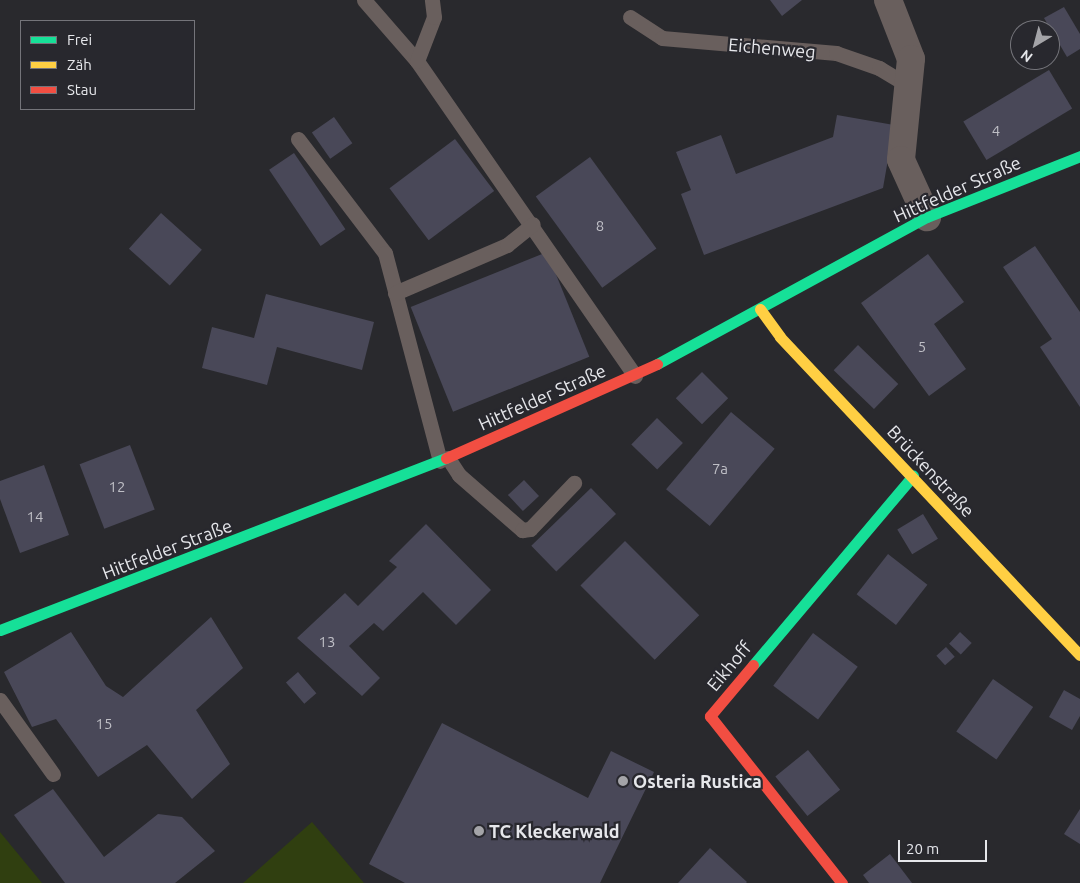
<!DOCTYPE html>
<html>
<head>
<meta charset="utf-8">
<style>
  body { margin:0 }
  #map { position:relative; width:1080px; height:883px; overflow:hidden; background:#29292d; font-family:Ubuntu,sans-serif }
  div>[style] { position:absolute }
  .green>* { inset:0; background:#303f10 }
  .building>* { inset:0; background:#494858; transform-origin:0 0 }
  .lane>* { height:15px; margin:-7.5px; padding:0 7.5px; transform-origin:7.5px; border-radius:7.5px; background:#695f5d }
  .street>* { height:28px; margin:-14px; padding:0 14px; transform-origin:14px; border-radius:14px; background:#695f5d }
  .fast>* { height:11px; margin:-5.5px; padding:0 5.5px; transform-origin:5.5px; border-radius:5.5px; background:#16e098 }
  .slow>* { height:11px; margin:-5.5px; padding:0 5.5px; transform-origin:5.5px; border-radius:5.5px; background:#ffcf43 }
  .jam>* { height:11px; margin:-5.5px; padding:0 5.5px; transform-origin:5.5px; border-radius:5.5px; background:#f24e42 }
  .dots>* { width:14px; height:14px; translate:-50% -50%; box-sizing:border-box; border:2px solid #28282e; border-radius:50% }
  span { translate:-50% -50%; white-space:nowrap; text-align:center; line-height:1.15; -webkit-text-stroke:4.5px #28282e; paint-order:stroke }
  .number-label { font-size:15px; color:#bfbfc6 }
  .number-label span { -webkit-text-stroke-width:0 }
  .street-label { font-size:18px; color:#e6e7eb }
  .poi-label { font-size:18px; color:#e6e7eb; font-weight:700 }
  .left { translate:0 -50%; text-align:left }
  .legend { position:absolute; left:20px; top:20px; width:175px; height:90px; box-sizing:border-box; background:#28282e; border:1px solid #74747a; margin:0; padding:6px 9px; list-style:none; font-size:15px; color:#e6e7eb }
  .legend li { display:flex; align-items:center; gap:10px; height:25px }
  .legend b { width:25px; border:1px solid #74747a }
  .north { position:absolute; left:1010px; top:20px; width:50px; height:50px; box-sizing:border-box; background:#28282e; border:1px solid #74747a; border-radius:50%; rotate:217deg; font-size:14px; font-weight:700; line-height:20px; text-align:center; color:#e6e7eb }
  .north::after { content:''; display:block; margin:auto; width:18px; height:22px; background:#a4a4a8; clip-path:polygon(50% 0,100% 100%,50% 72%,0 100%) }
  .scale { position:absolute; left:898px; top:840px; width:89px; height:22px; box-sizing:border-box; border:2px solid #e6e7eb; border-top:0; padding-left:6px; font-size:15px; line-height:18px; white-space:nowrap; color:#e6e7eb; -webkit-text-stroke:4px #28282e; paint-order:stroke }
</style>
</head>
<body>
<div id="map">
  <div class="green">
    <div style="clip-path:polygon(312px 822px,364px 883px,243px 883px)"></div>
    <div style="clip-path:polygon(0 832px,42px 883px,0 883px)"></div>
  </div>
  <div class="building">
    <div style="clip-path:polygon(770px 0,802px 0,782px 16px)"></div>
    <div style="clip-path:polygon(1064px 7px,1080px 34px,1080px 49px,1067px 57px,1044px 18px)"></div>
    <div style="left:1049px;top:70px;width:45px;height:100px;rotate:59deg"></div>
    <div style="clip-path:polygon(837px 115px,894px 125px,883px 188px,704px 255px,681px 194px,691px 190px,676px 152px,721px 135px,736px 174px,833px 137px)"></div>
    <div style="left:334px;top:117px;width:32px;height:27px;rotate:55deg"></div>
    <div style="left:455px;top:139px;width:65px;height:82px;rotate:53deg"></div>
    <div style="left:294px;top:153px;width:92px;height:30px;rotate:56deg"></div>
    <div style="left:590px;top:157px;width:113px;height:67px;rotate:54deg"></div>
    <div style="left:161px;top:213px;width:55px;height:48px;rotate:42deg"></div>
    <div style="clip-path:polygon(1035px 246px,1080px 312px,1080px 407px,1040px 347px,1052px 339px,1003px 267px)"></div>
    <div style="left:547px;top:252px;width:113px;height:147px;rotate:68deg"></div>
    <div style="clip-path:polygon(928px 254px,964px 302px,934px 324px,966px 369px,929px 396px,861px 303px)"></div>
    <div style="clip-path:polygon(266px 294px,374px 322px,362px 370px,277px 347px,267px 385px,202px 368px,212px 327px,254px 338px)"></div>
    <div style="left:858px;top:345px;width:56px;height:35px;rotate:44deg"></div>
    <div style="left:702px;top:372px;width:37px;height:37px;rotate:45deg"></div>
    <div style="left:731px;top:412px;width:57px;height:101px;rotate:40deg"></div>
    <div style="left:657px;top:418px;width:36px;height:37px;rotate:44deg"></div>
    <div style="left:130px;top:445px;width:69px;height:54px;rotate:69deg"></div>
    <div style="clip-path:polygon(44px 465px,69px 535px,20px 553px,0 499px,0 481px)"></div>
    <div style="left:524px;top:480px;width:22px;height:22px;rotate:47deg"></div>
    <div style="left:591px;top:488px;width:36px;height:83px;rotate:46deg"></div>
    <div style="left:923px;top:514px;width:29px;height:30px;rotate:59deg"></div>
    <div style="clip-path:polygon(426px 524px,491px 590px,456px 625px,423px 592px,383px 631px,374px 623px,349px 646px,380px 678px,362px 696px,297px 638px,345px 593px,358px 606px,397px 567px,389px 561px)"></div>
    <div style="left:625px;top:541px;width:105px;height:63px;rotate:45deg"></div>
    <div style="left:888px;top:554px;width:50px;height:51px;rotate:38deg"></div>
    <div style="clip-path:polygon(211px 617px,243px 668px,196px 710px,230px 764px,192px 799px,147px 745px,98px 777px,56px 719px,32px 727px,4px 672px,71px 632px,106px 686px,123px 697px)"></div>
    <div style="left:960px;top:632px;width:16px;height:16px;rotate:43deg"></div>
    <div style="left:813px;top:633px;width:56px;height:66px;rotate:37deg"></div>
    <div style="left:946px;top:647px;width:13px;height:13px;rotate:48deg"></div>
    <div style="left:298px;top:672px;width:28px;height:16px;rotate:49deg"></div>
    <div style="left:993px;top:679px;width:49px;height:64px;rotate:35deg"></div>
    <div style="clip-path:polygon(1064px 690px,1080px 699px,1080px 716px,1072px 730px,1049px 717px)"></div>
    <div style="clip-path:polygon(442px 723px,588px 798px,611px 751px,654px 772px,600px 883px,405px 883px,369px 864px)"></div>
    <div style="left:808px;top:750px;width:51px;height:42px;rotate:51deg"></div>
    <div style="clip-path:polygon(53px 789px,104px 857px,158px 814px,182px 817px,215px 851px,175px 883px,65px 883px,14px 815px)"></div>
    <div style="clip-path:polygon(1080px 809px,1080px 844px,1064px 834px)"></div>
    <div style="clip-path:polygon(710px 848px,747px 882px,746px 883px,678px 883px)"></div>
    <div style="clip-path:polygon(890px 854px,912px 883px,869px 883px,863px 875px)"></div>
  </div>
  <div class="lane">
    <div style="left:364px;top:0;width:81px;rotate:49deg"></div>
    <div style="left:417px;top:61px;width:383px;rotate:55.3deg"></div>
    <div style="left:630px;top:17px;width:38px;rotate:33deg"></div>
    <div style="left:662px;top:38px;width:175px;rotate:4.9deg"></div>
    <div style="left:836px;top:53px;width:46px;rotate:19.2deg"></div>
    <div style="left:879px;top:68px;width:37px;rotate:31deg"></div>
    <div style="left:417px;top:61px;width:47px;rotate:-68.9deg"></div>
    <div style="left:434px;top:17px;width:17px;rotate:-97deg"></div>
    <div style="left:298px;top:139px;width:143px;rotate:52.7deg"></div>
    <div style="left:385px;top:253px;width:215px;rotate:75.2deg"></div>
    <div style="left:395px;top:293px;width:122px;rotate:-23.2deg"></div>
    <div style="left:507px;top:245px;width:33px;rotate:-39deg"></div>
    <div style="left:448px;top:458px;width:20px;rotate:57deg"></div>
    <div style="left:459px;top:475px;width:84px;rotate:41.1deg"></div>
    <div style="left:522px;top:530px;width:8px;rotate:-7deg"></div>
    <div style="left:530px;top:529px;width:64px;rotate:-46.3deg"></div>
    <div style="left:0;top:700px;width:91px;rotate:54.4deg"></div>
  </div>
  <div class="street">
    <div style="left:888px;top:0;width:63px;rotate:68.7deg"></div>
    <div style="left:911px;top:59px;width:101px;rotate:95.7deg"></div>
    <div style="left:901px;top:160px;width:63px;rotate:65.5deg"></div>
  </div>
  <div class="fast">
    <div style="left:657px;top:364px;width:307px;rotate:-28.6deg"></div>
    <div style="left:927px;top:217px;width:165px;rotate:-21.7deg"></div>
    <div style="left:0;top:630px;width:478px;rotate:-21.1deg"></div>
    <div style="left:753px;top:665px;width:248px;rotate:-49.8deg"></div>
  </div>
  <div class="slow">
    <div style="left:760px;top:309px;width:34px;rotate:54deg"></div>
    <div style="left:780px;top:337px;width:437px;rotate:46.7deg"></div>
  </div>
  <div class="jam">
    <div style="left:446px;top:458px;width:231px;rotate:-24deg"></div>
    <div style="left:753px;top:665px;width:67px;rotate:130.1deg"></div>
    <div style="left:710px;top:716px;width:213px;rotate:51.7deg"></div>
  </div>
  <div class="dots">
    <div style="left:623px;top:781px;background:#a4a4a8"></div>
    <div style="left:479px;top:831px;background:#a4a4a8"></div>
  </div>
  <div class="number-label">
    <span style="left:996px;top:131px">4</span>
    <span style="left:600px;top:226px">8</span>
    <span style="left:922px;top:347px">5</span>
    <span style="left:720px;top:469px">7a</span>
    <span style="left:117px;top:487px">12</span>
    <span style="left:35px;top:517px">14</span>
    <span style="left:327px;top:642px">13</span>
    <span style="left:104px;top:724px">15</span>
  </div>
  <div class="street-label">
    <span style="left:772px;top:48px;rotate:5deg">Eichenweg</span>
    <span style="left:957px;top:189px;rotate:-24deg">Hittfelder Straße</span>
    <span style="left:542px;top:397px;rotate:-24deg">Hittfelder Straße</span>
    <span style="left:931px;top:471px;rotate:47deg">Brückenstraße</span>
    <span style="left:167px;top:549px;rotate:-21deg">Hittfelder Straße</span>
    <span style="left:729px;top:666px;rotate:-50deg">Eikhoff</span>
  </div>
  <div class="poi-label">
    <span class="left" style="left:633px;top:781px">Osteria Rustica</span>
    <span class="left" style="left:489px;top:831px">TC Kleckerwald</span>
  </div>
  <ul class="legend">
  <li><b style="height:6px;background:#16e098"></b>Frei</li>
  <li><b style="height:6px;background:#ffcf43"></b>Zäh</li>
  <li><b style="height:6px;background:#f24e42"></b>Stau</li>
  </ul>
  <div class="north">N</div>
  <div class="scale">20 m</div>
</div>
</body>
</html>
